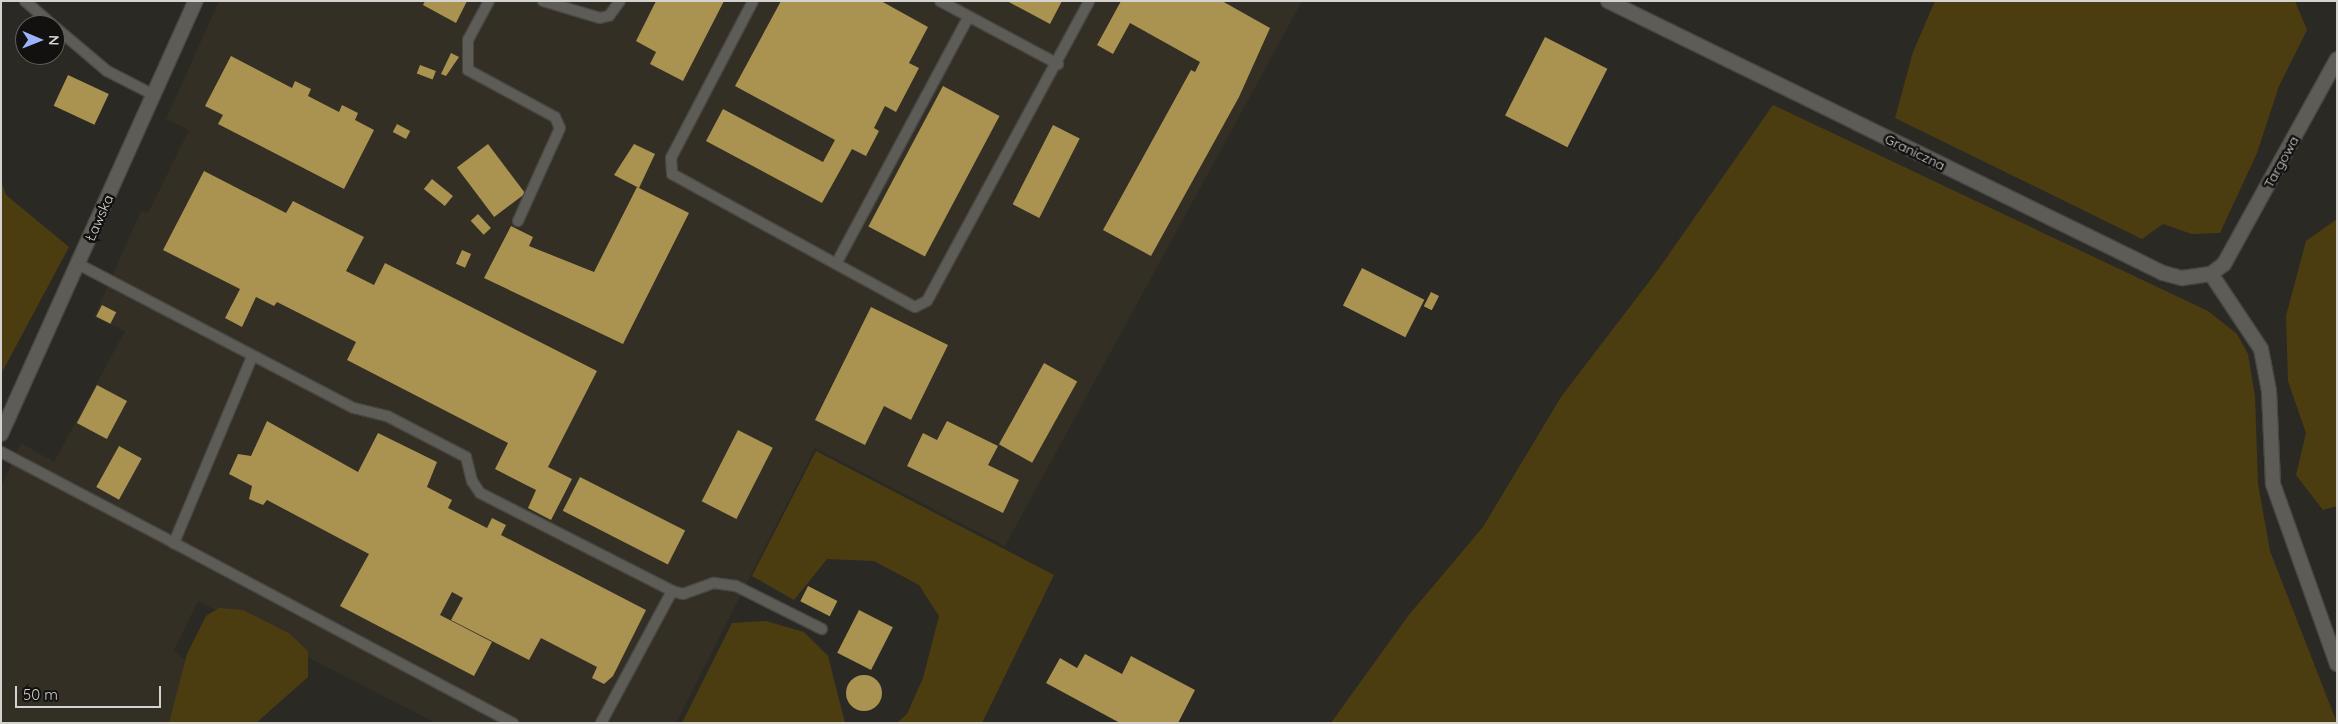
<!DOCTYPE html>
<html>
<head>
<meta charset="utf-8">
<style>
  body { margin:0 }
  #map { position:relative; width:2338px; height:724px; overflow:hidden; background:#2b2924; font-family:Quicksand,sans-serif }
  div>[style] { position:absolute }
  .built>* { inset:0; background:#332f24 }
  .green>* { inset:0; background:#4c3d11 }
  .building>* { inset:0; background:#aa9251; transform-origin:0 0 }
  .round { border-radius:50% }
  .roads { filter:drop-shadow(1px 0 #494744) drop-shadow(-1px 0 #494744) drop-shadow(0 1px #494744) drop-shadow(0 -1px #494744) }
  .service>* { height:10px; margin:-5px; padding:0 5px; transform-origin:5px; border-radius:5px; background:#5e5c57 }
  .minor>* { height:14px; margin:-7px; padding:0 7px; transform-origin:7px; border-radius:7px; background:#5e5c57 }
  .tertiary>* { height:14px; margin:-7px; padding:0 7px; transform-origin:7px; border-radius:7px; background:#5e5c57 }
  span { translate:-50% -50%; white-space:nowrap; text-align:center; line-height:1.15; -webkit-text-stroke:5px #12110f; paint-order:stroke }
  .street-label { font-size:14px; color:#d4d3d0 }
  .frame { position:absolute; inset:0; border:2px solid #d4d3d0; pointer-events:none }
  .north { position:absolute; left:15px; top:15px; width:50px; height:50px; box-sizing:border-box; background:#12110f; border:1px solid #605f5c; border-radius:50%; rotate:91deg; font-size:14px; font-weight:700; line-height:20px; text-align:center; color:#d4d3d0 }
  .north::after { content:''; display:block; margin:auto; width:18px; height:22px; background:#9cb4fd; clip-path:polygon(50% 0,100% 100%,50% 72%,0 100%) }
  .scale { position:absolute; left:15px; top:686px; width:146px; height:22px; box-sizing:border-box; border:2px solid #d4d3d0; border-top:0; padding-left:6px; font-size:15px; line-height:18px; white-space:nowrap; color:#d4d3d0; -webkit-text-stroke:4px #12110f; paint-order:stroke }
</style>
</head>
<body>
<div id="map">
  <div class="built">
    <div style="clip-path:polygon(219px 1px,1302px 1px,1005px 546px,815px 448px,676px 723px,436px 723px,198px 601px,174px 650px,252px 723px,1px 723px,1px 487px,21px 443px,54px 462px,125px 331px,94px 317px,141px 211px,148px 213px,189px 130px,166px 119px)"></div>
  </div>
  <div class="green">
    <div style="clip-path:polygon(1935px 1px,2295px 1px,2307px 30px,2279px 86px,2257px 153px,2220px 233px,2192px 234px,2163px 224px,2142px 239px,1895px 118px,1913px 52px)"></div>
    <div style="clip-path:polygon(1773px 105px,2208px 311px,2237px 334px,2248px 354px,2255px 397px,2258px 484px,2270px 551px,2337px 723px,1331px 723px,1408px 616px,1483px 527px,1561px 397px,1658px 270px)"></div>
    <div style="clip-path:polygon(1px 181px,6px 195px,69px 247px,1px 374px)"></div>
    <div style="clip-path:polygon(2337px 219px,2337px 506px,2323px 510px,2296px 475px,2306px 433px,2288px 381px,2286px 316px,2306px 241px)"></div>
    <div style="clip-path:polygon(816px 451px,1054px 575px,982px 723px,897px 723px,907px 714px,923px 678px,939px 616px,919px 585px,874px 561px,827px 559px,794px 600px,752px 576px)"></div>
    <div style="clip-path:polygon(219px 608px,243px 610px,290px 634px,308px 651px,308px 677px,256px 723px,169px 723px,187px 654px,206px 616px)"></div>
    <div style="clip-path:polygon(766px 621px,804px 632px,828px 656px,845px 723px,682px 723px,732px 623px)"></div>
  </div>
  <div class="building">
    <div style="clip-path:polygon(425px 1px,467px 1px,456px 23px,423px 5px)"></div>
    <div style="clip-path:polygon(656px 1px,724px 1px,683px 81px,650px 64px,656px 52px,636px 41px)"></div>
    <div style="clip-path:polygon(781px 1px,881px 1px,928px 27px,909px 63px,919px 68px,896px 112px,885px 106px,874px 128px,879px 131px,866px 156px,852px 149px,822px 203px,706px 141px,723px 109px,823px 162px,835px 140px,735px 86px)"></div>
    <div style="clip-path:polygon(1007px 1px,1062px 1px,1050px 24px)"></div>
    <div style="clip-path:polygon(1121px 1px,1222px 1px,1270px 28px,1239px 97px,1151px 256px,1103px 230px,1191px 70px,1195px 72px,1200px 62px,1130px 23px,1113px 54px,1097px 45px)"></div>
    <div style="left:1545px;top:37px;width:70px;height:88px;rotate:27deg"></div>
    <div style="clip-path:polygon(451px 53px,459px 57px,446px 76px,441px 74px)"></div>
    <div style="clip-path:polygon(231px 56px,292px 88px,295px 81px,311px 89px,308px 96px,339px 112px,342px 105px,358px 113px,355px 120px,374px 130px,344px 189px,218px 124px,223px 115px,205px 106px)"></div>
    <div style="left:420px;top:65px;width:17px;height:9px;rotate:21deg"></div>
    <div style="left:68px;top:75px;width:45px;height:34px;rotate:25deg"></div>
    <div style="left:943px;top:86px;width:64px;height:159px;rotate:28deg"></div>
    <div style="left:397px;top:124px;width:15px;height:9px;rotate:28deg"></div>
    <div style="left:1053px;top:125px;width:30px;height:89px;rotate:27deg"></div>
    <div style="left:488px;top:144px;width:62px;height:39px;rotate:53deg"></div>
    <div style="clip-path:polygon(634px 144px,655px 154px,639px 188px,614px 175px)"></div>
    <div style="clip-path:polygon(204px 171px,286px 213px,293px 201px,364px 237px,346px 271px,374px 285px,385px 263px,597px 371px,548px 467px,572px 479px,551px 520px,528px 508px,536px 490px,495px 469px,508px 443px,347px 360px,356px 342px,277px 302px,274px 306px,256px 297px,242px 327px,225px 318px,240px 289px,163px 250px)"></div>
    <div style="left:432px;top:179px;width:27px;height:13px;rotate:39deg"></div>
    <div style="clip-path:polygon(637px 187px,689px 213px,623px 344px,484px 278px,511px 226px,533px 237px,529px 246px,594px 272px)"></div>
    <div style="left:478px;top:214px;width:19px;height:10px;rotate:47deg"></div>
    <div style="left:462px;top:250px;width:10px;height:15px;rotate:24deg"></div>
    <div style="left:1362px;top:268px;width:70px;height:42px;rotate:27deg"></div>
    <div style="left:1431px;top:292px;width:9px;height:16px;rotate:27deg"></div>
    <div style="left:102px;top:305px;width:16px;height:13px;rotate:27deg"></div>
    <div style="clip-path:polygon(871px 307px,948px 345px,911px 420px,884px 406px,865px 445px,815px 420px)"></div>
    <div style="left:1044px;top:363px;width:38px;height:93px;rotate:29deg"></div>
    <div style="left:97px;top:385px;width:34px;height:43px;rotate:28deg"></div>
    <div style="clip-path:polygon(267px 421px,358px 472px,378px 433px,437px 462px,427px 487px,452px 500px,448px 508px,487px 528px,492px 518px,506px 525px,501px 535px,646px 610px,613px 676px,604px 684px,592px 678px,597px 667px,541px 638px,529px 660px,451px 620px,463px 598px,452px 592px,440px 615px,492px 642px,474px 676px,340px 606px,369px 554px,267px 500px,263px 505px,249px 499px,252px 486px,229px 474px,238px 454px,251px 456px)"></div>
    <div style="clip-path:polygon(947px 421px,998px 446px,988px 465px,1019px 480px,1003px 513px,907px 466px,923px 433px,937px 440px)"></div>
    <div style="left:738px;top:430px;width:39px;height:80px;rotate:27deg"></div>
    <div style="left:119px;top:446px;width:26px;height:47px;rotate:29deg"></div>
    <div style="left:580px;top:477px;width:118px;height:38px;rotate:27deg"></div>
    <div style="left:808px;top:586px;width:33px;height:17px;rotate:27deg"></div>
    <div style="left:859px;top:610px;width:38px;height:48px;rotate:27deg"></div>
    <div style="clip-path:polygon(1085px 654px,1122px 674px,1131px 656px,1195px 690px,1178px 723px,1120px 723px,1046px 683px,1060px 658px,1077px 668px)"></div>
    <div class="round" style="left:846px;top:675px;width:36px;height:36px"></div>
  </div>
  <div class="roads">
    <div class="service">
      <div style="left:25px;top:1px;width:37px;rotate:41deg"></div>
      <div style="left:489px;top:1px;width:44px;rotate:118.3deg"></div>
      <div style="left:468px;top:40px;width:30px;rotate:90deg"></div>
      <div style="left:468px;top:70px;width:99px;rotate:28.4deg"></div>
      <div style="left:555px;top:117px;width:12px;rotate:66deg"></div>
      <div style="left:560px;top:128px;width:102px;rotate:114.3deg"></div>
      <div style="left:543px;top:1px;width:59px;rotate:16.6deg"></div>
      <div style="left:600px;top:18px;width:9px;rotate:-13deg"></div>
      <div style="left:609px;top:16px;width:19px;rotate:-54deg"></div>
      <div style="left:753px;top:1px;width:177px;rotate:117.6deg"></div>
      <div style="left:671px;top:158px;width:16px;rotate:86deg"></div>
      <div style="left:672px;top:174px;width:277px;rotate:28.7deg"></div>
      <div style="left:915px;top:307px;width:13px;rotate:-27deg"></div>
      <div style="left:927px;top:301px;width:341px;rotate:-61.6deg"></div>
      <div style="left:940px;top:1px;width:134px;rotate:28.1deg"></div>
      <div style="left:55px;top:27px;width:68px;rotate:40.2deg"></div>
      <div style="left:107px;top:71px;width:53px;rotate:27.1deg"></div>
      <div style="left:78px;top:264px;width:311px;rotate:27.6deg"></div>
      <div style="left:354px;top:408px;width:34px;rotate:14deg"></div>
      <div style="left:387px;top:416px;width:89px;rotate:27.4deg"></div>
      <div style="left:466px;top:457px;width:25px;rotate:76deg"></div>
      <div style="left:472px;top:481px;width:14px;rotate:56deg"></div>
      <div style="left:480px;top:493px;width:216px;rotate:27deg"></div>
      <div style="left:672px;top:591px;width:11px;rotate:15deg"></div>
      <div style="left:683px;top:594px;width:33px;rotate:-20deg"></div>
      <div style="left:714px;top:583px;width:22px;rotate:8deg"></div>
      <div style="left:736px;top:586px;width:96px;rotate:26.6deg"></div>
      <div style="left:836px;top:264px;width:281px;rotate:-61.8deg"></div>
      <div style="left:252px;top:357px;width:202px;rotate:112.8deg"></div>
      <div style="left:174px;top:543px;width:384px;rotate:28deg"></div>
      <div style="left:1px;top:452px;width:195px;rotate:27.7deg"></div>
      <div style="left:601px;top:723px;width:150px;rotate:-61.7deg"></div>
    </div>
    <div class="minor">
      <div style="left:2211px;top:274px;width:90px;rotate:56.3deg"></div>
      <div style="left:2261px;top:349px;width:43px;rotate:79.2deg"></div>
      <div style="left:2269px;top:391px;width:93px;rotate:87.5deg"></div>
      <div style="left:2273px;top:484px;width:191px;rotate:70.4deg"></div>
    </div>
    <div class="tertiary">
      <div style="left:1608px;top:1px;width:618px;rotate:26.11deg"></div>
      <div style="left:2163px;top:273px;width:20px;rotate:15deg"></div>
      <div style="left:2182px;top:278px;width:29px;rotate:-8deg"></div>
      <div style="left:2211px;top:274px;width:16px;rotate:-38deg"></div>
      <div style="left:2224px;top:264px;width:234px;rotate:-61.1deg"></div>
      <div style="left:1px;top:434px;width:475px;rotate:-65.8deg"></div>
    </div>
  </div>
  <div class="street-label">
    <span style="left:1915px;top:152px;rotate:26deg">Graniczna</span>
    <span style="left:2281px;top:162px;rotate:-61deg">Targowa</span>
    <span style="left:99px;top:218px;rotate:-66deg">Ławska</span>
  </div>
  <div class="frame"></div>
  <div class="north">N</div>
  <div class="scale">50 m</div>
</div>
</body>
</html>
